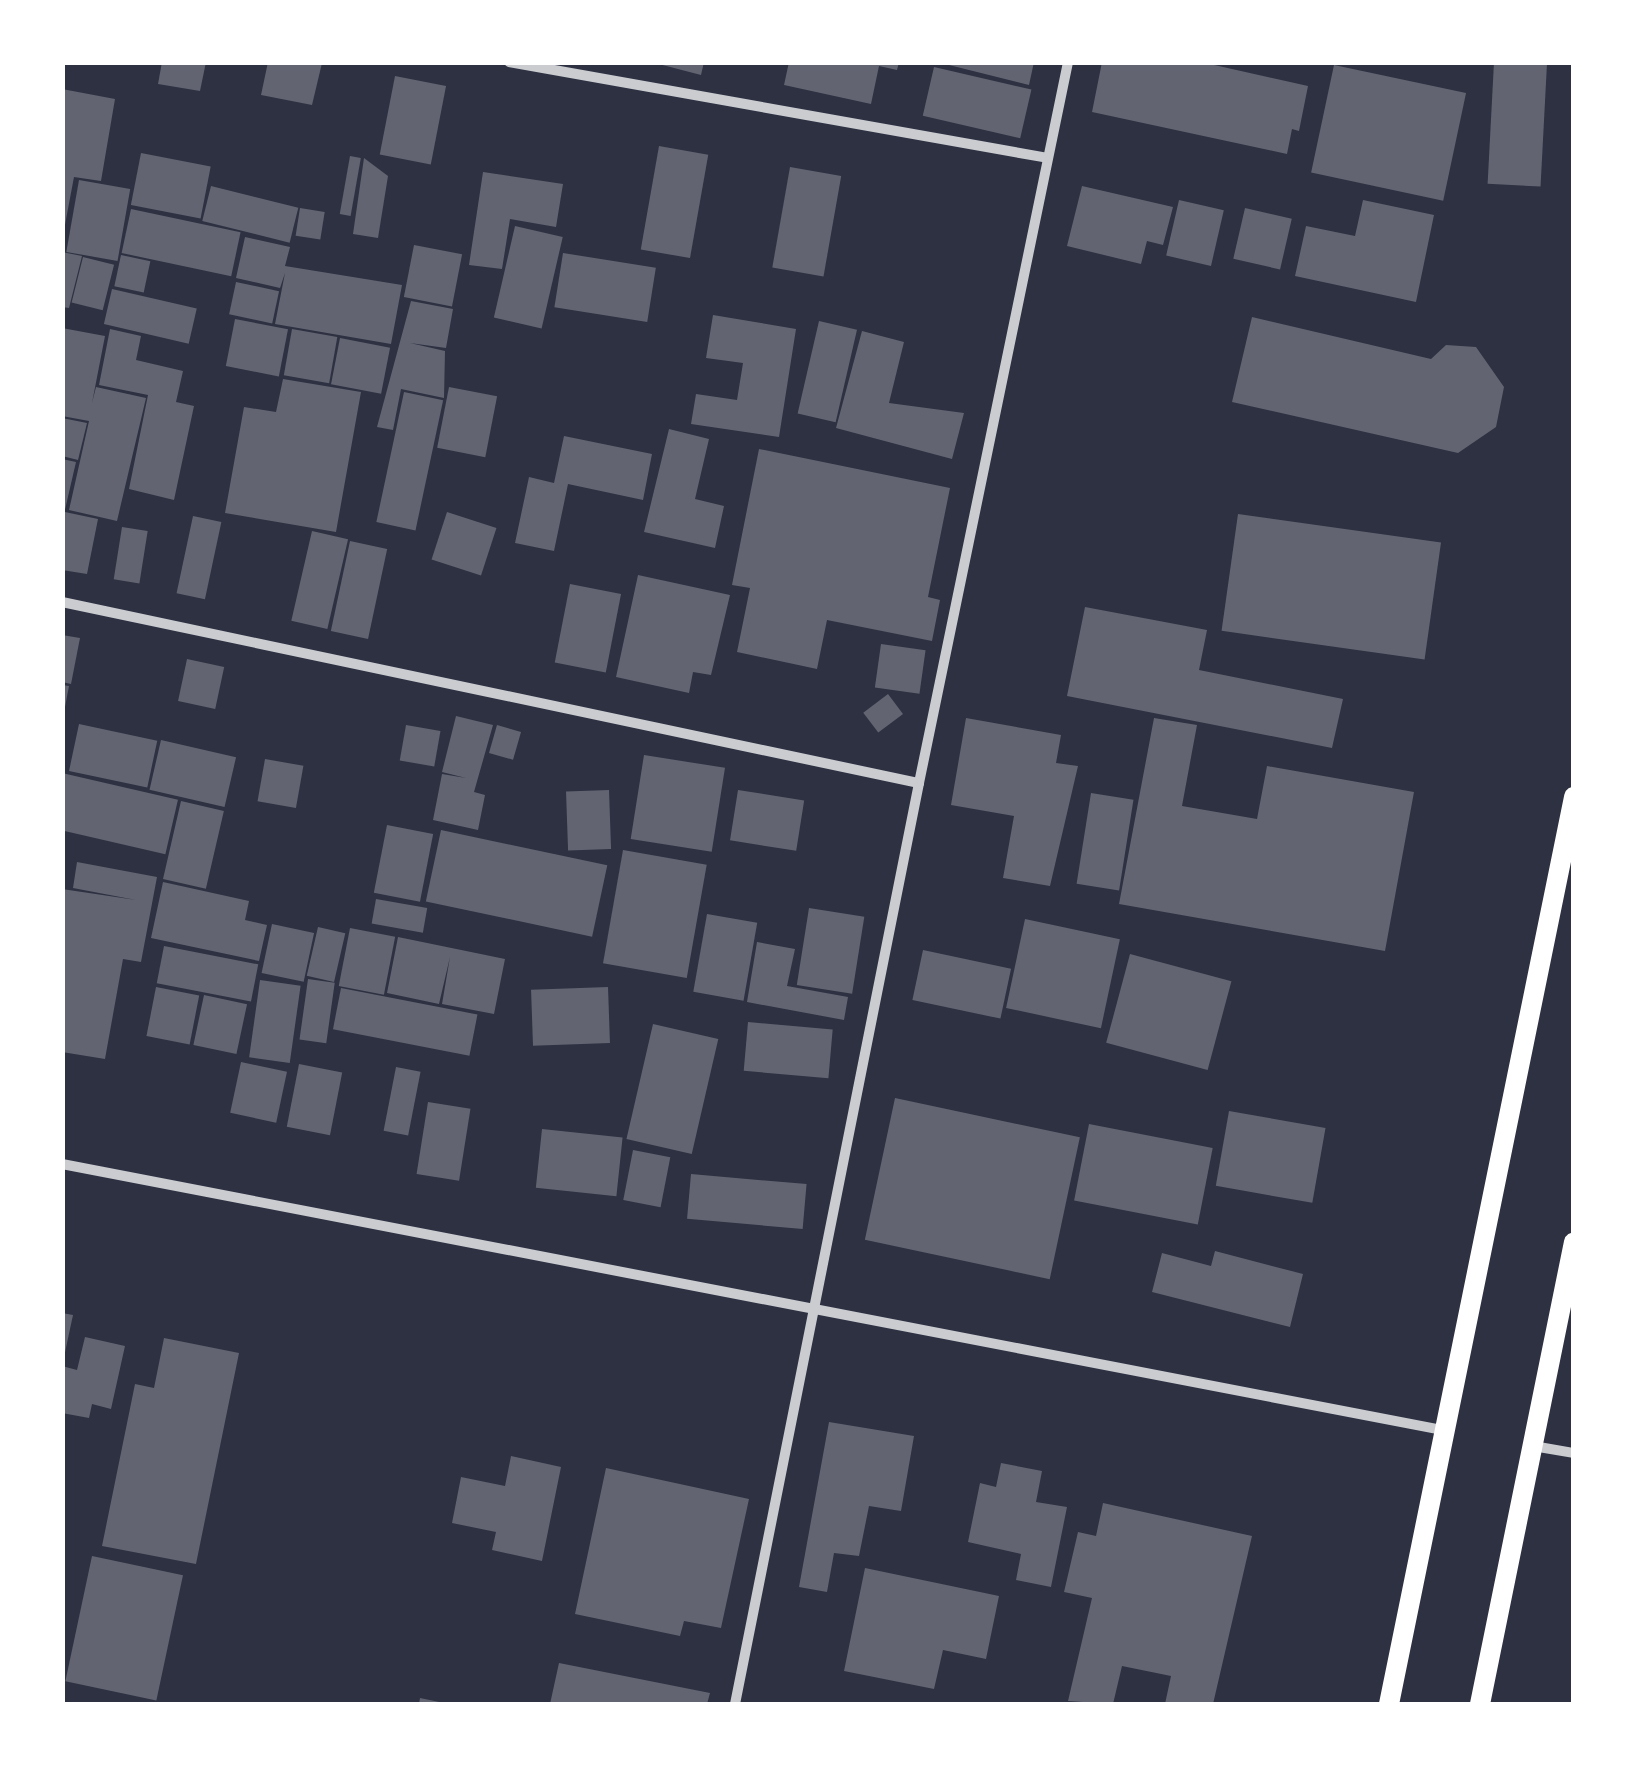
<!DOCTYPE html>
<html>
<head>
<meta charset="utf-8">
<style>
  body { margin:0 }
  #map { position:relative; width:1636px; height:1767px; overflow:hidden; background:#2d3142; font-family:Karla,sans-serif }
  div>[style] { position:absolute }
  .building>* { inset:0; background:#626471; transform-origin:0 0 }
  .minor>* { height:10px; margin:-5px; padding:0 5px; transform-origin:5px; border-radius:5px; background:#caccd0 }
  .secondary>* { height:20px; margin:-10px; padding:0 10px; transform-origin:10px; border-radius:10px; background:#fff }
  span { translate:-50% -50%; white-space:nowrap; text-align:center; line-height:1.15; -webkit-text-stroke:9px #fff; paint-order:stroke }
  .frame { position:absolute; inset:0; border:65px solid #fff; pointer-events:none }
</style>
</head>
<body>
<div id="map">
  <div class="building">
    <div style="clip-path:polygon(162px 62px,206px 62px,200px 91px,158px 84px)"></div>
    <div style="clip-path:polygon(268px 62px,322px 63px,312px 105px,261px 95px)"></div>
    <div style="clip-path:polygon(651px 62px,704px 62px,701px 75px)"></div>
    <div style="clip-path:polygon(789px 62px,899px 62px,897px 70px,879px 66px,871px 104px,784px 85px)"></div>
    <div style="clip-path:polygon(937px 62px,1034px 62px,1029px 85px)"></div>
    <div style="clip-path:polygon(1102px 62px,1201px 62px,1308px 86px,1299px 131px,1292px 129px,1287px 154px,1092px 112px)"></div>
    <div style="left:1494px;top:62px;width:53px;height:122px;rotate:3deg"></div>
    <div style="left:1334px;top:65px;width:135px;height:110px;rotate:12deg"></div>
    <div style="left:934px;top:67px;width:100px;height:50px;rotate:13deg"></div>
    <div style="left:395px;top:76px;width:52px;height:80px;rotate:11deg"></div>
    <div style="clip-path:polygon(62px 89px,115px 99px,101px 181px,74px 177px,64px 230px)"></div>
    <div style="left:659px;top:146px;width:50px;height:105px;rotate:10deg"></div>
    <div style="left:141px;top:153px;width:71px;height:53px;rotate:11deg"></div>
    <div style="left:350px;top:156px;width:11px;height:59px;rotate:10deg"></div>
    <div style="clip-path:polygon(364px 158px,388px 176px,378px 238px,353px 234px)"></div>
    <div style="left:790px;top:167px;width:52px;height:102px;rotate:10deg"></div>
    <div style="clip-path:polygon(483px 172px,563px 184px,556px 227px,510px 219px,502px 269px,469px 265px)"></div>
    <div style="left:79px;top:180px;width:52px;height:73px;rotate:10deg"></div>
    <div style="left:211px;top:186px;width:90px;height:36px;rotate:14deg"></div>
    <div style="clip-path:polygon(1082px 186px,1173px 207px,1163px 245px,1147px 241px,1141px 264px,1067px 246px)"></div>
    <div style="left:1179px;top:200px;width:46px;height:57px;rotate:13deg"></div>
    <div style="clip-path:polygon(1363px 200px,1434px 215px,1416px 302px,1295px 276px,1306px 226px,1355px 236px)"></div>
    <div style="left:300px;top:208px;width:25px;height:28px;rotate:9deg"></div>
    <div style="left:1245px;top:208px;width:48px;height:52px;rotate:13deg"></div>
    <div style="left:131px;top:209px;width:112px;height:45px;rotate:12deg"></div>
    <div style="left:515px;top:226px;width:49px;height:94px;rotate:13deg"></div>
    <div style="clip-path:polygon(245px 237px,290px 247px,285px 266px,402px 285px,391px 344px,275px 324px,285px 273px,280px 288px,236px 278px)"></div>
    <div style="left:414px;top:245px;width:49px;height:53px;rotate:11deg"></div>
    <div style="clip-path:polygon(62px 252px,82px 256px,69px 308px,62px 307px)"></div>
    <div style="left:563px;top:253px;width:94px;height:55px;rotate:9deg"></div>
    <div style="left:121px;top:255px;width:30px;height:32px;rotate:12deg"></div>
    <div style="left:83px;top:257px;width:32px;height:47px;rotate:14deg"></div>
    <div style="left:236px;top:282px;width:44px;height:33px;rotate:12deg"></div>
    <div style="left:112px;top:289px;width:87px;height:36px;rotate:13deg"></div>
    <div style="clip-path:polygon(411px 301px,453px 309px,446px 348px,410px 343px,445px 351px,444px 398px,401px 389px,393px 430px,377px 427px)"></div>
    <div style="clip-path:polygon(713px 315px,796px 329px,779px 437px,691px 424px,696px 394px,737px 400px,743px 363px,706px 358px)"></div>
    <div style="clip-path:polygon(1252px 317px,1431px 359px,1446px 345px,1476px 347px,1504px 387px,1496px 427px,1458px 453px,1232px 402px)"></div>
    <div style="left:235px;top:319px;width:54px;height:48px;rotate:11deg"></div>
    <div style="left:819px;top:321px;width:39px;height:95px;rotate:13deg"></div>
    <div style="clip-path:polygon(62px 328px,105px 336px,92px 403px,96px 387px,146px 398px,117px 521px,69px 510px,89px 421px,62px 416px)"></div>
    <div style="clip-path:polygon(110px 329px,141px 336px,136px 360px,183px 371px,176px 402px,194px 406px,174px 500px,129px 489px,148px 395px,99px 385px)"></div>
    <div style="left:292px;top:329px;width:46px;height:47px;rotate:10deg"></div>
    <div style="clip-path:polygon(862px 331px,904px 342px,889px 403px,964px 413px,952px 459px,836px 428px)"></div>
    <div style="left:340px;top:338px;width:51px;height:47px;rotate:11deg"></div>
    <div style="clip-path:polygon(283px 379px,361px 392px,336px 532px,225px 513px,244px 407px,276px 412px)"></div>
    <div style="left:449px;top:387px;width:49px;height:62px;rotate:11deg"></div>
    <div style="left:404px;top:392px;width:40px;height:133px;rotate:12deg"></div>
    <div style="clip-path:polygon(62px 418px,87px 423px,78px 460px,62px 456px)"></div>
    <div style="clip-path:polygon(669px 429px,709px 439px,695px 499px,724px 506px,715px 548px,644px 532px)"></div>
    <div style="clip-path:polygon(564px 436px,652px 454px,643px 500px,568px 484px,554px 551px,515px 543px,529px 477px,554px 483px)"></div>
    <div style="clip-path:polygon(759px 449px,950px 488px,928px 597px,940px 600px,932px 641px,827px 620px,817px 669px,737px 652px,750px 588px,732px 585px)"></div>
    <div style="clip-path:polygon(62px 459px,76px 462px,64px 514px,62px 513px)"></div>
    <div style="clip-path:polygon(65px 512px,98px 519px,87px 574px,62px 570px)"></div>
    <div style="left:447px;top:512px;width:52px;height:50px;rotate:18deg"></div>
    <div style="left:1238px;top:514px;width:205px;height:118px;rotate:8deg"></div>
    <div style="left:193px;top:516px;width:29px;height:79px;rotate:12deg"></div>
    <div style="left:122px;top:527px;width:26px;height:53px;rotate:9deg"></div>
    <div style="left:312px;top:531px;width:37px;height:92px;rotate:13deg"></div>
    <div style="left:350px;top:541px;width:38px;height:92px;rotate:12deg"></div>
    <div style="clip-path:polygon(638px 575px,730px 595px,711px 675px,693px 672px,689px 693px,616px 677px)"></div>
    <div style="left:570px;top:584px;width:52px;height:80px;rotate:11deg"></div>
    <div style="clip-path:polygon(1085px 607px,1207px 630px,1199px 670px,1343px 699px,1332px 748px,1067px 696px)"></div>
    <div style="clip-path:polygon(62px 635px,80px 638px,71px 684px,62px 682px)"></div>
    <div style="left:881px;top:644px;width:45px;height:44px;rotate:8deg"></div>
    <div style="left:187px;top:659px;width:38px;height:43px;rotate:12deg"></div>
    <div style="clip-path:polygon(62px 685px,69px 686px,64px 712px,62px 711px)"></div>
    <div style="left:888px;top:694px;width:25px;height:31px;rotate:53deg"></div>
    <div style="clip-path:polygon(456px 716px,493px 725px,474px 792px,485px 795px,478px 830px,433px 820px,442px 774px,466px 778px,442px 772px)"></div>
    <div style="clip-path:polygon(966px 718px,1061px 735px,1056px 763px,1078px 766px,1050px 886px,1003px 878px,1014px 816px,951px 805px)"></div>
    <div style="clip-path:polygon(1154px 718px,1197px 725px,1182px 806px,1257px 819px,1267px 766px,1414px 792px,1385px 951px,1119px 904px)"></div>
    <div style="left:79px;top:724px;width:80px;height:48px;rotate:12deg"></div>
    <div style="left:406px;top:725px;width:35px;height:36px;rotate:10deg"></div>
    <div style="left:497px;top:725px;width:25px;height:29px;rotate:16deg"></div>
    <div style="left:161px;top:740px;width:77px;height:51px;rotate:13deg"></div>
    <div style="left:644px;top:755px;width:82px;height:85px;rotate:9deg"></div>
    <div style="left:265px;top:759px;width:39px;height:43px;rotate:10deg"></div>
    <div style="left:62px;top:773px;width:119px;height:56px;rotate:13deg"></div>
    <div style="left:609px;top:790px;width:59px;height:43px;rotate:88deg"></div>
    <div style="left:738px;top:790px;width:67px;height:51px;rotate:9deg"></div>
    <div style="left:1091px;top:793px;width:43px;height:92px;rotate:9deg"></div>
    <div style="left:181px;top:801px;width:44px;height:80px;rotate:13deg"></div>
    <div style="left:387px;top:825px;width:47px;height:69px;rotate:11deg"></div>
    <div style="left:441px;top:830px;width:170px;height:73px;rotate:12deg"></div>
    <div style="left:623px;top:850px;width:85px;height:115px;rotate:10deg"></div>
    <div style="clip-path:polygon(77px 862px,157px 877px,141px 962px,123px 959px,105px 1059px,62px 1052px,62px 889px,136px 900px,73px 888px)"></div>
    <div style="clip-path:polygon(163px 882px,249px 901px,245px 920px,267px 925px,259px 961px,151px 938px)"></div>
    <div style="left:376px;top:899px;width:52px;height:25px;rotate:10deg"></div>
    <div style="left:809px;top:908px;width:56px;height:78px;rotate:9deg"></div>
    <div style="left:707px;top:914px;width:51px;height:79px;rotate:10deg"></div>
    <div style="left:1025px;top:919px;width:97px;height:91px;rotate:12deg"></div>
    <div style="left:272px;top:924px;width:43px;height:50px;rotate:12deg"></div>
    <div style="left:318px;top:927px;width:28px;height:50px;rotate:13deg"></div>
    <div style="left:350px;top:928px;width:46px;height:59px;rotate:11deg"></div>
    <div style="clip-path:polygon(398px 937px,505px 959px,494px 1014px,442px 1004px,450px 957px,439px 1004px,387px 993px)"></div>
    <div style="clip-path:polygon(757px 942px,795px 949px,787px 986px,848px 997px,844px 1020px,747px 1002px)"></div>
    <div style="left:164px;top:946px;width:96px;height:38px;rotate:11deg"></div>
    <div style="left:923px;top:950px;width:90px;height:51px;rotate:12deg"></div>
    <div style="left:1130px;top:954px;width:105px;height:92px;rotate:15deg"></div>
    <div style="left:308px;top:979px;width:27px;height:61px;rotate:8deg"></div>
    <div style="left:260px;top:980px;width:41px;height:78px;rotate:8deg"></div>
    <div style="left:156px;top:987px;width:44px;height:50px;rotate:11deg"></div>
    <div style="left:608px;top:987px;width:56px;height:77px;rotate:88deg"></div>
    <div style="left:341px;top:988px;width:139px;height:42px;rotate:11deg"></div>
    <div style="left:204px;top:995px;width:44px;height:51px;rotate:12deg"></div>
    <div style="left:748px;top:1022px;width:85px;height:49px;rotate:5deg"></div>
    <div style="left:653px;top:1024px;width:67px;height:118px;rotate:13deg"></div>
    <div style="left:241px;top:1062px;width:47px;height:52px;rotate:12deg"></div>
    <div style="left:299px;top:1064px;width:44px;height:64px;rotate:11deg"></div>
    <div style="left:396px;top:1067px;width:25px;height:65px;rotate:11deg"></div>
    <div style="left:895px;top:1098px;width:189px;height:145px;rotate:12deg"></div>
    <div style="left:428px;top:1102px;width:43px;height:73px;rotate:9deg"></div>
    <div style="left:1229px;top:1111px;width:98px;height:76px;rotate:10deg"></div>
    <div style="left:1089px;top:1124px;width:126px;height:78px;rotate:11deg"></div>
    <div style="left:542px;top:1129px;width:81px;height:59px;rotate:6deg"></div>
    <div style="left:633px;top:1150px;width:38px;height:51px;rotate:11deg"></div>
    <div style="left:691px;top:1174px;width:116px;height:45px;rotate:5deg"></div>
    <div style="clip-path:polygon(1215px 1251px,1303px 1274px,1290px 1327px,1152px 1292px,1162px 1253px,1211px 1266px)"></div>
    <div style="clip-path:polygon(62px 1313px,73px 1315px,64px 1357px,62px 1357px)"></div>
    <div style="clip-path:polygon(85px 1337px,125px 1346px,111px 1409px,92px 1404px,89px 1418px,62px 1413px,62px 1366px,77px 1370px)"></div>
    <div style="clip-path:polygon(164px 1338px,239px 1353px,196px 1564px,102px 1546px,135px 1384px,154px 1388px)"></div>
    <div style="clip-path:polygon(829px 1422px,914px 1436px,901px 1511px,869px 1506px,859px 1556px,834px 1553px,827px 1592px,799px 1587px)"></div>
    <div style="clip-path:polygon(511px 1456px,561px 1467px,542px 1561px,492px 1550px,496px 1532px,452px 1523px,461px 1477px,505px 1486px)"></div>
    <div style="clip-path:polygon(1001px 1463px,1042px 1471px,1036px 1502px,1067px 1507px,1051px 1587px,1016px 1580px,1021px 1554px,968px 1542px,980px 1483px,996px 1487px)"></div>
    <div style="clip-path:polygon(606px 1468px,749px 1499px,721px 1628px,684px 1621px,680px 1636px,575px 1614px)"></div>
    <div style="clip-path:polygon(1103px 1503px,1252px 1536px,1213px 1704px,1165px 1704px,1171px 1676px,1122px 1666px,1113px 1704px,1068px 1701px,1092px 1598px,1064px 1592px,1078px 1532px,1096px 1536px)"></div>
    <div style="left:92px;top:1556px;width:93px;height:128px;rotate:12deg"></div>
    <div style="clip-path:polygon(865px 1568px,999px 1596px,986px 1659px,943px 1650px,934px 1689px,844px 1671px)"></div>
    <div style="clip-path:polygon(559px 1663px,710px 1693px,707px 1704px,550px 1704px)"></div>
    <div style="clip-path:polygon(420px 1698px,444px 1703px,443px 1704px,419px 1704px)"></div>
  </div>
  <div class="minor">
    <div style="left:509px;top:62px;width:547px;rotate:10.1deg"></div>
    <div style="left:62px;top:602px;width:876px;rotate:11.93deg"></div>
    <div style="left:919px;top:783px;width:736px;rotate:-78.32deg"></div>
    <div style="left:62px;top:1164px;width:1405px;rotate:10.91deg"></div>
    <div style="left:1533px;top:1446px;width:42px;rotate:9.7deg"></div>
    <div style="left:735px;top:1704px;width:939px;rotate:-78.7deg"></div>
  </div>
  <div class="secondary">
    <div style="left:1389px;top:1704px;width:926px;rotate:-78.47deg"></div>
    <div style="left:1480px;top:1704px;width:471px;rotate:-78.5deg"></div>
  </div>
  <div class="frame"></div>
</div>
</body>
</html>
